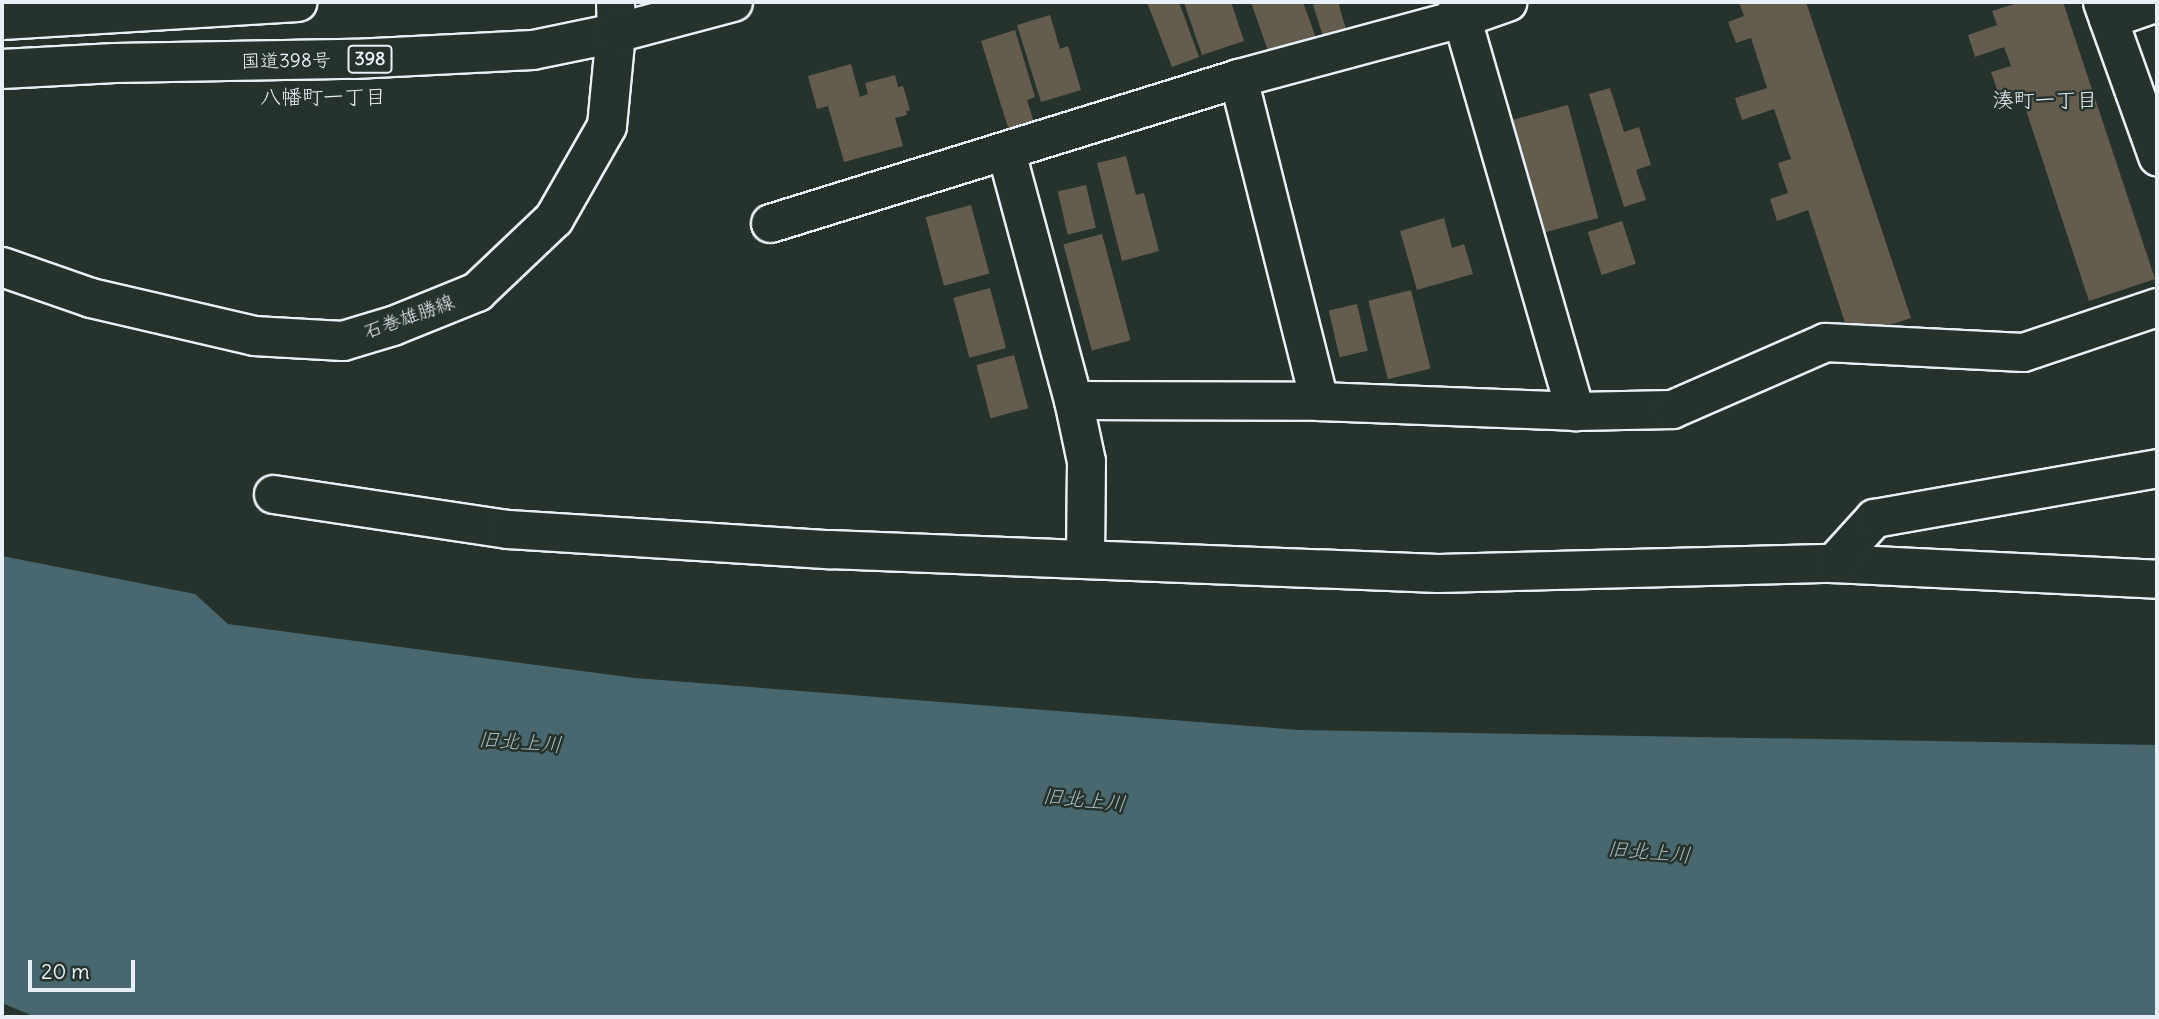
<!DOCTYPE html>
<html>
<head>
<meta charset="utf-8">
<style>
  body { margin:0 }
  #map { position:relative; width:2159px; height:1019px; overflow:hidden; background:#26332d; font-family:Delius,"Klee One",sans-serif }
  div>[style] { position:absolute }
  .water>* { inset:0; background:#48676e }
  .building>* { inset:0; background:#645d4d; transform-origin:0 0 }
  .roads { filter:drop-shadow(2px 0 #e8f1f8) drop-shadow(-2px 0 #e8f1f8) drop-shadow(0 2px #e8f1f8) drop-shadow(0 -2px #e8f1f8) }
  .minor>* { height:37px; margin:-18.5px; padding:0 18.5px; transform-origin:18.5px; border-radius:18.5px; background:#26332d }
  .major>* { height:38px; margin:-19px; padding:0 19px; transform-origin:19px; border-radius:19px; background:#26332d }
  .highway>* { height:38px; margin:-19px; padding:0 19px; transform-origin:19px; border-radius:19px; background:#26332d }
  span { translate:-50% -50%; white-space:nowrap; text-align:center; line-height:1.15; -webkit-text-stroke:5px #26332d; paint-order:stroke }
  .shield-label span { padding:2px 5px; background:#26332d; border:2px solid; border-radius:5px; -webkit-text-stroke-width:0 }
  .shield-label { font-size:18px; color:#e8f1f8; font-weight:700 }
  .street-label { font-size:19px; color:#e8f1f8 }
  .neighbourhood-label { font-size:21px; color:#e8f1f8 }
  .water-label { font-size:21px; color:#a8bac1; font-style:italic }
  .frame { position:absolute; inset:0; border:4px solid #e8f1f8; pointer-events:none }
  .scale { position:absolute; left:28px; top:960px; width:107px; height:32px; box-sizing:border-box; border:4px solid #e8f1f8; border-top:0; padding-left:9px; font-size:21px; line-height:24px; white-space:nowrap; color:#e8f1f8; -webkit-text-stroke:5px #26332d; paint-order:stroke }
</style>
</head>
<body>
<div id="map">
  <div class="water">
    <div style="clip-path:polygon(2px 556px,195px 594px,228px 624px,635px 678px,1300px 730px,2157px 745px,2157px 1017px,35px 1017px,2px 1003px)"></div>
  </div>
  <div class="building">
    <div style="clip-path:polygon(1147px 2px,1179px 2px,1199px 57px,1172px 67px)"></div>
    <div style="clip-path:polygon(1188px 2px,1231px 2px,1244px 41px,1202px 55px,1184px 3px)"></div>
    <div style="clip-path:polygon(1251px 2px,1303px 2px,1316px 38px,1269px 54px)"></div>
    <div style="clip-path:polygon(1324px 2px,1338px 2px,1346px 29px,1323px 36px,1313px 5px)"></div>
    <div style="clip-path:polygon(1739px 2px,1806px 2px,1911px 318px,1850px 338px,1808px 210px,1777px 221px,1770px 199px,1788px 193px,1778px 163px,1791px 159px,1774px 109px,1742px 120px,1735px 98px,1767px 88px,1751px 38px,1736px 43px,1728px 22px,1744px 16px)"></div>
    <div style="clip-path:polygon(2021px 2px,2063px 2px,2155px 279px,2089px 301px,2021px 95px,2001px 101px,1991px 72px,2011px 66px,2004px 47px,1975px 57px,1968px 35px,1997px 25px,1992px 11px)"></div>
    <div style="clip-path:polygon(1050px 15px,1060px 49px,1068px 46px,1081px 90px,1041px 102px,1017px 25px)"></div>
    <div style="clip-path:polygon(1015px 30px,1035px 97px,1027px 100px,1036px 129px,1011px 137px,981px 41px)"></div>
    <div style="clip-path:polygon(851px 64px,860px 97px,868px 94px,865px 83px,895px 75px,898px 87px,903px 86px,910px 110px,906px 111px,907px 115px,895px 118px,903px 146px,844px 162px,828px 106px,817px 109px,808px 76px)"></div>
    <div style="clip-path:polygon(1610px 88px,1624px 132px,1639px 127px,1651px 165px,1636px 170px,1646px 200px,1624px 207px,1589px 94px)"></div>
    <div style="left:1568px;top:105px;width:117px;height:57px;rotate:75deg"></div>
    <div style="clip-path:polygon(1126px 156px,1136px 195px,1144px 193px,1159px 251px,1122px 261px,1097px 163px)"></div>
    <div style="left:1086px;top:185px;width:44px;height:29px;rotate:77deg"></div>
    <div style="left:971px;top:205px;width:71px;height:47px;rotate:75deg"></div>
    <div style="clip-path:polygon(1444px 218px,1452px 248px,1464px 244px,1473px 274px,1417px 290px,1400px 231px)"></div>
    <div style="left:1622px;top:221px;width:45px;height:36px;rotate:72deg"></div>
    <div style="left:1102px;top:234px;width:110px;height:40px;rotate:75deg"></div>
    <div style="left:990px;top:288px;width:62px;height:38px;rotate:75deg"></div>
    <div style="left:1411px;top:290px;width:81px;height:44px;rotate:76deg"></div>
    <div style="left:1357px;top:304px;width:48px;height:29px;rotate:77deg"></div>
    <div style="left:1014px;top:355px;width:55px;height:39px;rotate:75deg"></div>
  </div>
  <div class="roads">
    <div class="minor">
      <div style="left:615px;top:2px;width:31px;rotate:88deg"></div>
      <div style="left:1457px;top:2px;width:426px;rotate:73.9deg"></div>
      <div style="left:2102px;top:2px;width:164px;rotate:70.3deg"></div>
      <div style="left:2108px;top:19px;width:52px;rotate:-19.1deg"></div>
      <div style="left:2px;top:20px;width:296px;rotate:-3.5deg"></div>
      <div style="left:1238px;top:78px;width:333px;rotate:75.9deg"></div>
      <div style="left:1006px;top:152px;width:257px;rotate:74.9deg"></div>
      <div style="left:1073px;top:400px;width:246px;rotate:0.2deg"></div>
      <div style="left:1319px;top:401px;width:256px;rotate:2.2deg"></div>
      <div style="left:1575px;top:411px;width:97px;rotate:-1.2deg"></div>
      <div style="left:1672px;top:409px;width:167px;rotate:-23.6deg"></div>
      <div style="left:1825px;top:342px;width:198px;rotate:2.9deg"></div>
      <div style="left:2023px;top:352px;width:141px;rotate:-18.6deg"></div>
      <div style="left:770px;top:223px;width:490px;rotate:-17.2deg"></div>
      <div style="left:1238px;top:78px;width:234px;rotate:-15.1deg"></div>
      <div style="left:1464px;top:17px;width:46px;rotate:-19.2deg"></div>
      <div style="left:1073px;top:400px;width:62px;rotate:78deg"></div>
      <div style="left:1086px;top:461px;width:98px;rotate:90.6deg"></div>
      <div style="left:273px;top:494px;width:237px;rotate:8.5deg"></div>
      <div style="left:507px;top:529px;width:323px;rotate:3.6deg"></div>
      <div style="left:829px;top:549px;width:609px;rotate:2.26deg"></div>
      <div style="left:1438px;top:573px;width:395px;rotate:-1.5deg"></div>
      <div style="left:1833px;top:563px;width:324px;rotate:2.8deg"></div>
      <div style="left:1833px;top:563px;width:61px;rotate:-47.7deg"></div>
      <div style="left:1874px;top:518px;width:287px;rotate:-10deg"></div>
    </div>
    <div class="major">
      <div style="left:2px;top:267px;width:94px;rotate:19.2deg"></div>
      <div style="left:91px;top:298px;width:167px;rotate:13.1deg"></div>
      <div style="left:254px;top:336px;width:89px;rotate:3.2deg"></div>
      <div style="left:343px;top:341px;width:52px;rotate:-16.7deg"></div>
      <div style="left:393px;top:326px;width:91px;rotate:-22deg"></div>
      <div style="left:477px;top:292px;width:106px;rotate:-43.5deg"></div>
      <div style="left:554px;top:219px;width:107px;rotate:-60.3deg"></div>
      <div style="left:607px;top:126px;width:93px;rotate:-84.5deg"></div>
    </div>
    <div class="highway">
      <div style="left:2px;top:69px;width:113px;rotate:-3deg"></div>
      <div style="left:115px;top:63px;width:239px;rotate:-1deg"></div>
      <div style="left:354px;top:59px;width:179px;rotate:-2.9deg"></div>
      <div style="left:533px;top:50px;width:85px;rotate:-11.6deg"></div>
      <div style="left:616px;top:33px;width:121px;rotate:-14.8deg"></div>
    </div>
  </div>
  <div class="shield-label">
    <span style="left:370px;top:59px">398</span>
  </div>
  <div class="street-label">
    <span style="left:286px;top:61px;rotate:-1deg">国道398号</span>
    <span style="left:409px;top:317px;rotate:-20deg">石巻雄勝線</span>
  </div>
  <div class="neighbourhood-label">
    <span style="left:323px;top:97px">八幡町一丁目</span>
    <span style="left:2045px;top:100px">湊町一丁目</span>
  </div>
  <div class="water-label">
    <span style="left:520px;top:742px;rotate:4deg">旧北上川</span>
    <span style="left:1084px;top:800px;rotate:6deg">旧北上川</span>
    <span style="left:1649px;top:852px;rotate:5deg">旧北上川</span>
  </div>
  <div class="frame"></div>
  <div class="scale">20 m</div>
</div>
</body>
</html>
